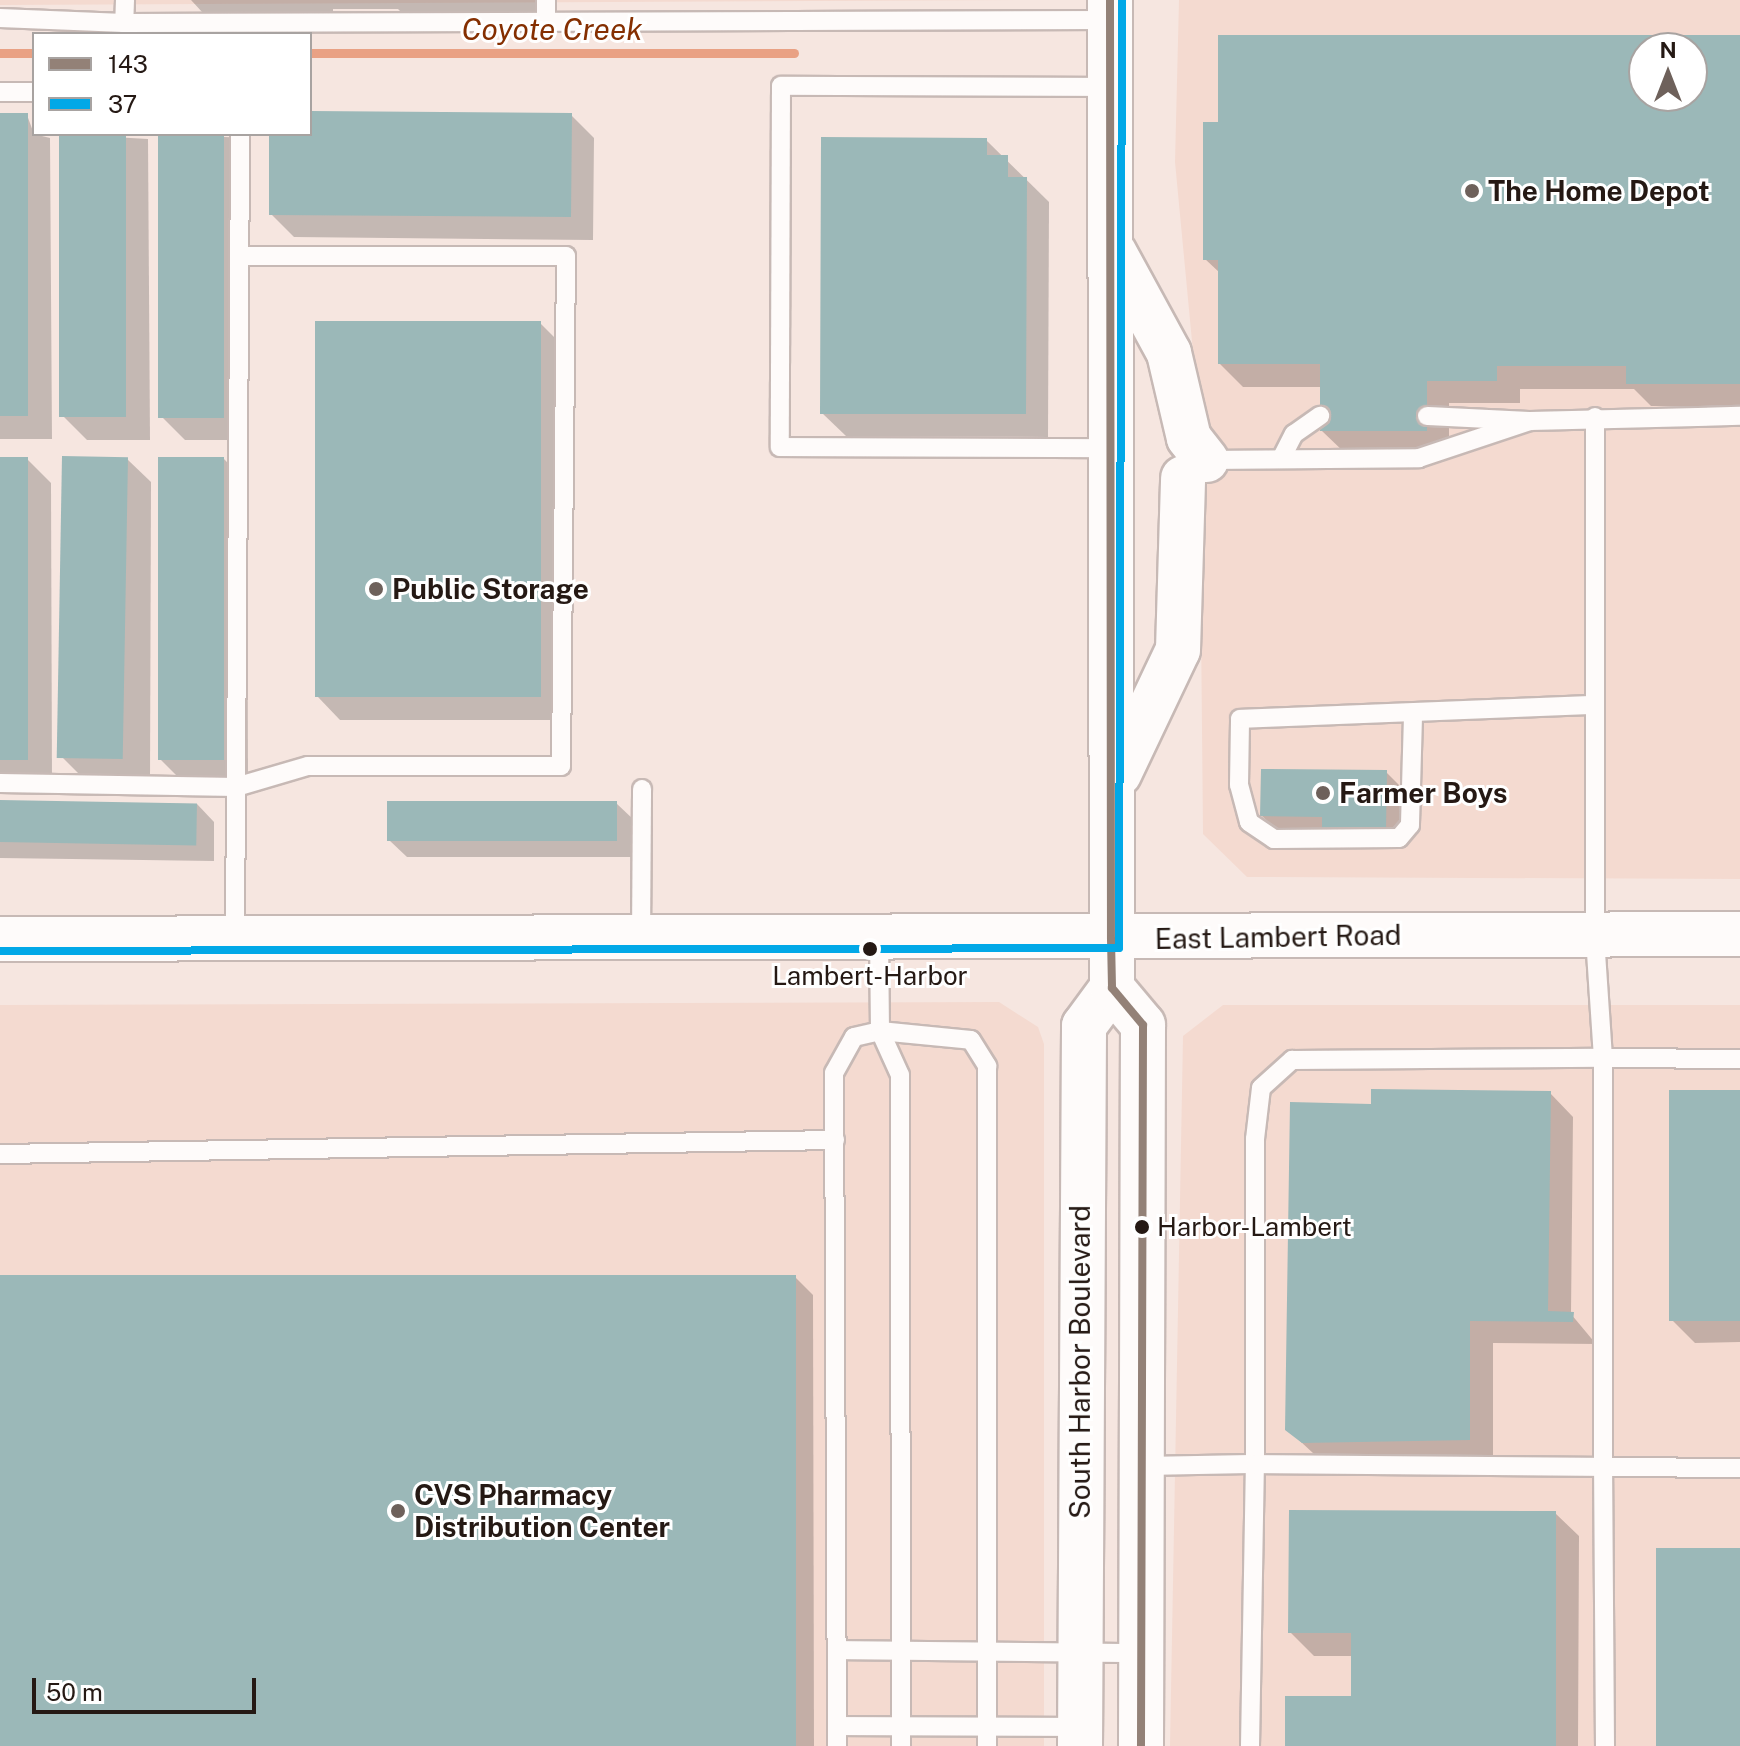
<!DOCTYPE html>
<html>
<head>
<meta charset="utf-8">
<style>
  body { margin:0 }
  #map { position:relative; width:1740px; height:1746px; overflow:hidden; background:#f6e6e0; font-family:"Public Sans",sans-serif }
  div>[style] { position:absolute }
  .built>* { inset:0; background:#f4dad0 }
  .shadow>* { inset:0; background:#0003 }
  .stream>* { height:9px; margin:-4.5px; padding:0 4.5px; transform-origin:4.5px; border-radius:4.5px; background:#e9a184 }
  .building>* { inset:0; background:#9bb8b8; transform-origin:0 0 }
  .roads { filter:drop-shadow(2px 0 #c7b9b5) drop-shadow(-2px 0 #c7b9b5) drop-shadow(0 2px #c7b9b5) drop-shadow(0 -2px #c7b9b5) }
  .lane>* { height:18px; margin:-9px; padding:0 9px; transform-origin:9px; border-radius:9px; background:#fefbfa }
  .secondary>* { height:44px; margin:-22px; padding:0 22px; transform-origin:22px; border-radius:22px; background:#fefbfa }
  .primary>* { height:44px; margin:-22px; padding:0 22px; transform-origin:22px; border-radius:22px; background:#fefbfa }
  .bus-1>* { height:8px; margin:-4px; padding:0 4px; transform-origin:4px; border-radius:4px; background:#938177 }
  .bus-2>* { height:8px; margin:-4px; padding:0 4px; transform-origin:4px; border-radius:4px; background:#02a8e7 }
  .dots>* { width:22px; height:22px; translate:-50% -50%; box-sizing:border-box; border:4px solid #fff; border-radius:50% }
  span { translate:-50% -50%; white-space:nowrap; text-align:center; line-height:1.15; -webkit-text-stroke:6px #fff; paint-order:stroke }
  .bus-label { font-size:26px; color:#251914 }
  .left { translate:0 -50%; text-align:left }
  .poi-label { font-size:28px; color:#251914; font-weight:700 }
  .street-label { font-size:28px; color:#251914 }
  .water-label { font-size:30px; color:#852f01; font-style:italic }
  .legend { position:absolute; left:32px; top:32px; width:280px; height:104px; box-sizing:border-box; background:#fff; border:2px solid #a8a3a1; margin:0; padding:10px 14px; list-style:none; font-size:24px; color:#251914 }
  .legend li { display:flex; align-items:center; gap:16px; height:40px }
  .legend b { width:40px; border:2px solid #a8a3a1 }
  .north { position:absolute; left:1628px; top:32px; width:80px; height:80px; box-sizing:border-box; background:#fff; border:2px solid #a8a3a1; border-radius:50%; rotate:0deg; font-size:22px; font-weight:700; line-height:32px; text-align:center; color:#251914 }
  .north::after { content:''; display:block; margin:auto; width:28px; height:36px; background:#6e615b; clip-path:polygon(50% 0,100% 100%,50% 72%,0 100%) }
  .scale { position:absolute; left:32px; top:1678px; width:224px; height:36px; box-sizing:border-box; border:4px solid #251914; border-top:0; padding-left:10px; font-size:24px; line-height:28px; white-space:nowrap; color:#251914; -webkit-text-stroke:6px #fff; paint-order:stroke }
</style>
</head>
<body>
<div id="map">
  <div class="built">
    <div style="clip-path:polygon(0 0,1033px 0,0 5px)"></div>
    <div style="clip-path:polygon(evenodd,1179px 0,1740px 0,1740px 879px,1247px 877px,1203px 834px,1199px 415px,1175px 162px,1179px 0,1644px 48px,1692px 48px,1692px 96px,1644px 96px,1644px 48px)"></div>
    <div style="clip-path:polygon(999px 1002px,1038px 1027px,1044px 1044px,1044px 1746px,0 1746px,0 1005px)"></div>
    <div style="clip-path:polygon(1223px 1005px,1740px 1005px,1740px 1746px,1170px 1746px,1183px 1036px)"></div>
  </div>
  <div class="shadow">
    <div style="clip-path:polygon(191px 0,538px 0,538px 25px,414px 25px,398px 9px,333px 9px,333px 25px,214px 25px)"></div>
    <div style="clip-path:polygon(evenodd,1220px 37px,1740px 37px,1740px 406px,1651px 406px,1634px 389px,1520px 389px,1520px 403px,1449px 403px,1449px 454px,1346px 454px,1322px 431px,1322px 387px,1243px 387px,1220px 364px,1220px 273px,1205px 259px,1220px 124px,1220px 37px,1644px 48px,1692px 48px,1692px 96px,1644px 96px,1644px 48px)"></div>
    <div style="clip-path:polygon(310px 113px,571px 115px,594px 138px,593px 240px,294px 237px,271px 214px,271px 134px,310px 134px)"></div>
    <div style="clip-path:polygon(0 115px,27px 115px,34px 134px,50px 138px,52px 439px,0 439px)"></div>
    <div style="clip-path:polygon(61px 134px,148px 139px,150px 440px,87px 440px,63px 416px)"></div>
    <div style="clip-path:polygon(160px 134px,247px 138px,249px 440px,185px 440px,162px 417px)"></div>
    <div style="clip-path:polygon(986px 140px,1049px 202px,1048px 437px,846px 436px,822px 413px)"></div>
    <div style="clip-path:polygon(540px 323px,563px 346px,563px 720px,340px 720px,317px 696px)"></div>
    <div style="clip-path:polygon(0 459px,27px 459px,51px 483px,52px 783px,0 783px)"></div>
    <div style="clip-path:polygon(127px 459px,151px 482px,150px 781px,86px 781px,62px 757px)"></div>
    <div style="clip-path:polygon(224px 459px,247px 483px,248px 783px,184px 783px,161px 760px)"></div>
    <div style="clip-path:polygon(1386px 772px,1404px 790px,1403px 845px,1280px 833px,1262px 816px)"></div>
    <div style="clip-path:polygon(0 802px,197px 804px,214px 822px,214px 861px,0 858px)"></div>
    <div style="clip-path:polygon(616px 803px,634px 820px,634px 857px,407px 857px,389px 840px)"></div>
    <div style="clip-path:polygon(1740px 1092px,1740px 1342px,1695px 1343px,1672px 1320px)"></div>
    <div style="clip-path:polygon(1550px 1093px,1573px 1117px,1571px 1314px,1596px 1344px,1493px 1343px,1493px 1462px,1327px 1466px,1287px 1429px)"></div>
    <div style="clip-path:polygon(795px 1277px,813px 1295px,814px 1746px,0 1746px,0 1278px)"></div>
    <div style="clip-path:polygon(1555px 1513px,1579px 1536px,1578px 1746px,1287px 1746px,1353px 1698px,1353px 1656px,1314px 1656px,1290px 1632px)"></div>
  </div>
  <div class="stream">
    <div style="left:0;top:53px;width:34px"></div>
    <div style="left:310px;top:53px;width:484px"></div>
  </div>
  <div class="building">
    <div style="clip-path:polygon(evenodd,1218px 35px,1740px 35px,1740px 384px,1626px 384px,1626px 366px,1497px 366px,1497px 381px,1427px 381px,1427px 431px,1320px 431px,1320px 364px,1218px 364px,1218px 260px,1203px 260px,1203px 122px,1218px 122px,1218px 35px,1644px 48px,1692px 48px,1692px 96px,1644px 96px,1644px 48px)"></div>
    <div style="clip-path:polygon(310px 111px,572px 113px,571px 217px,269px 215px,269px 134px,310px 134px)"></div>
    <div style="left:0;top:113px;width:28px;height:303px"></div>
    <div style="left:59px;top:134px;width:67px;height:283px"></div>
    <div style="left:158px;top:134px;width:66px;height:284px"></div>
    <div style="clip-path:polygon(821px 137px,987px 138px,987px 155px,1008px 155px,1008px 177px,1027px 177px,1026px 414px,820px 414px)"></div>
    <div style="left:315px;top:321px;width:226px;height:376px"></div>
    <div style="left:62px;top:456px;width:66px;height:302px;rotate:1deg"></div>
    <div style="left:0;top:457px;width:28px;height:303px"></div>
    <div style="left:224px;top:457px;width:303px;height:66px;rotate:90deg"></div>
    <div style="clip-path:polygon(1261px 769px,1387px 770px,1386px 829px,1322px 828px,1322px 817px,1260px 816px)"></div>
    <div style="left:0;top:800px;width:197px;height:42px;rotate:1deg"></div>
    <div style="left:387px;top:801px;width:230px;height:40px"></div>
    <div style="clip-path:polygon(1371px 1089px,1551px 1091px,1548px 1311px,1574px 1312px,1573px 1322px,1470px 1321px,1470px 1440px,1302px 1443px,1285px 1430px,1290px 1102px,1371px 1104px)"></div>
    <div style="left:1669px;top:1090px;width:71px;height:231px"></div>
    <div style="left:796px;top:1275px;width:471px;height:796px;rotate:90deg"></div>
    <div style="clip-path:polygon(1289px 1510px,1556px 1511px,1556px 1746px,1285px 1746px,1285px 1696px,1351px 1696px,1351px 1633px,1288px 1633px)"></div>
    <div style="left:1740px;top:1548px;width:198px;height:84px;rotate:90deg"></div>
  </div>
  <div class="roads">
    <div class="lane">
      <div style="left:125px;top:0;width:23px;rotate:92deg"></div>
      <div style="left:124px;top:23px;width:986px;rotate:-0.17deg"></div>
      <div style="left:546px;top:0;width:24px;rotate:90deg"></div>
      <div style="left:0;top:18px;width:124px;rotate:2.3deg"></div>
      <div style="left:1111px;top:87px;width:330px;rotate:-179.8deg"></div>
      <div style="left:781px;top:86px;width:361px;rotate:90.2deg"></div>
      <div style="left:780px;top:447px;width:331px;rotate:0.2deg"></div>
      <div style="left:0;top:92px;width:34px"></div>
      <div style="left:1427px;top:416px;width:103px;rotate:2.8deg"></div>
      <div style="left:1281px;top:459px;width:28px;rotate:-63deg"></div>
      <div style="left:1294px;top:434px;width:32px;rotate:-35deg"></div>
      <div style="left:1206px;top:460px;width:213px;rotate:-0.5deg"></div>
      <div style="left:1419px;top:458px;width:117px;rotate:-18.4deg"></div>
      <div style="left:1530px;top:421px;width:210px;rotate:-1.4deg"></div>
      <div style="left:1413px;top:716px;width:109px;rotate:91.6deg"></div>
      <div style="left:1410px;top:825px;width:17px;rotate:130deg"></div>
      <div style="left:1399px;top:838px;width:125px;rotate:179.5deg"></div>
      <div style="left:1274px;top:839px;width:30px;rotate:-146deg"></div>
      <div style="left:1249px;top:822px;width:38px;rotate:-105deg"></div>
      <div style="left:1239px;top:785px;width:66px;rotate:-89.1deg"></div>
      <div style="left:1240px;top:719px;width:354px;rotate:-2.3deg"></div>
      <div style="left:0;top:783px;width:236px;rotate:1deg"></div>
      <div style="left:236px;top:787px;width:75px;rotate:-16.3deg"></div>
      <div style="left:308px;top:766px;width:253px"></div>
      <div style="left:561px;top:766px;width:510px;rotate:-89.44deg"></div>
      <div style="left:566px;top:256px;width:326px;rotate:180deg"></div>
      <div style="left:641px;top:938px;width:149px;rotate:-89.6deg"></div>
      <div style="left:235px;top:940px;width:806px;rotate:-89.64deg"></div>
      <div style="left:0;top:1154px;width:835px;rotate:-0.96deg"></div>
      <div style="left:1140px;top:1466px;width:115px;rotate:-1deg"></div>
      <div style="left:1255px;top:1464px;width:325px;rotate:-90deg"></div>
      <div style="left:1255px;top:1139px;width:51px;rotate:-83.3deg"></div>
      <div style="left:1261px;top:1088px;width:42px;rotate:-42.1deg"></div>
      <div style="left:1292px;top:1060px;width:311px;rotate:-0.4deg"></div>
      <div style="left:1603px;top:1058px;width:122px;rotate:-93.8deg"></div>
      <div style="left:1595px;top:936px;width:519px;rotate:-90deg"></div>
      <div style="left:839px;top:1650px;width:301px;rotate:0.6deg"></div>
      <div style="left:837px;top:1726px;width:243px;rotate:0.2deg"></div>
      <div style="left:837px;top:1746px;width:673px;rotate:-90.26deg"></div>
      <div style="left:834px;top:1073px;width:41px;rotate:-60.9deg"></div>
      <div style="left:854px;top:1037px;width:27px;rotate:-13deg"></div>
      <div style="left:880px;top:1031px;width:90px;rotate:-90.6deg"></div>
      <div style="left:901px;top:1746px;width:671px;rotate:-90.09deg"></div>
      <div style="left:900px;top:1075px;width:48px;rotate:-114.4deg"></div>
      <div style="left:880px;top:1031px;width:91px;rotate:5.6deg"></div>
      <div style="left:971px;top:1040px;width:31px;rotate:58deg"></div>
      <div style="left:987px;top:1066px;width:680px;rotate:90deg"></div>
      <div style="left:1250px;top:1746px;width:282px;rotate:-89deg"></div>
      <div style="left:1255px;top:1464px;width:348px;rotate:0.5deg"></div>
      <div style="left:1603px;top:1467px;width:409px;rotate:-90deg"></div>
      <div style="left:1603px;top:1058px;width:137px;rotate:0.4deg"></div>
      <div style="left:1605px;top:1746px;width:279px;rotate:-90.4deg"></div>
      <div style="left:1603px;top:1467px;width:137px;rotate:0.4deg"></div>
    </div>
    <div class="secondary">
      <div style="left:0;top:939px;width:1740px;rotate:-0.16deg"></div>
    </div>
    <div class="primary">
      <div style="left:1114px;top:252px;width:115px;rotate:61.4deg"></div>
      <div style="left:1169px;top:353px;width:87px;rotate:76.8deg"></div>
      <div style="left:1189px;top:438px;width:28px;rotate:52deg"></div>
      <div style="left:1119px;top:774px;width:137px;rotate:-64.6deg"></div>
      <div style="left:1178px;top:650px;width:172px;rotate:-88.3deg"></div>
      <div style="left:1112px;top:988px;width:48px;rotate:50deg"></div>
      <div style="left:1143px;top:1025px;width:721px;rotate:90.16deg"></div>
      <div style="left:1080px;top:1746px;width:720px;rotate:-89.68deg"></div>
      <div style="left:1084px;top:1026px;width:47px;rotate:-53.6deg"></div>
      <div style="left:1112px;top:988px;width:988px;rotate:-90.12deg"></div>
    </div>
  </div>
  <div class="bus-1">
    <div style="left:1110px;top:0;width:939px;rotate:89.94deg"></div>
    <div style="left:1111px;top:939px;width:49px;rotate:88.8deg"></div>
    <div style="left:1112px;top:988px;width:48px;rotate:50deg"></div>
    <div style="left:1143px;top:1025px;width:721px;rotate:90.16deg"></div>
  </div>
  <div class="bus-2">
    <div style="left:0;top:951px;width:1119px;rotate:-0.15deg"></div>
    <div style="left:1119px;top:948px;width:948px;rotate:-89.82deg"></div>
  </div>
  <div class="dots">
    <div style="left:1472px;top:191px;background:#6e615b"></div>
    <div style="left:376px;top:589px;background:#6e615b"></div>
    <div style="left:1323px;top:793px;background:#6e615b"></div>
    <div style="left:870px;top:949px;background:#251914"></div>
    <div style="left:1142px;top:1227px;background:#251914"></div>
    <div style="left:398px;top:1511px;background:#6e615b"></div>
  </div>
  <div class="bus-label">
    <span style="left:870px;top:976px">Lambert-Harbor</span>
    <span class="left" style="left:1157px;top:1227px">Harbor-Lambert</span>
  </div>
  <div class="poi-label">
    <span class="left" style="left:1488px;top:191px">The Home Depot</span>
    <span class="left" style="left:392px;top:589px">Public Storage</span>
    <span class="left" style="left:1339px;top:793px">Farmer Boys</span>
    <span class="left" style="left:414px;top:1511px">CVS Pharmacy<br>Distribution Center</span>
  </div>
  <div class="street-label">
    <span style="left:1278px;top:937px;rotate:-1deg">East Lambert Road</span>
    <span style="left:1080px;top:1362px;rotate:-90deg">South Harbor Boulevard</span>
  </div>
  <div class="water-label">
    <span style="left:552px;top:29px">Coyote Creek</span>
  </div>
  <ul class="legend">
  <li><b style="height:10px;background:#938177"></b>143</li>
  <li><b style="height:10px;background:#02a8e7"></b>37</li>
  </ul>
  <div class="north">N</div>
  <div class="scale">50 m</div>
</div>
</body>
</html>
